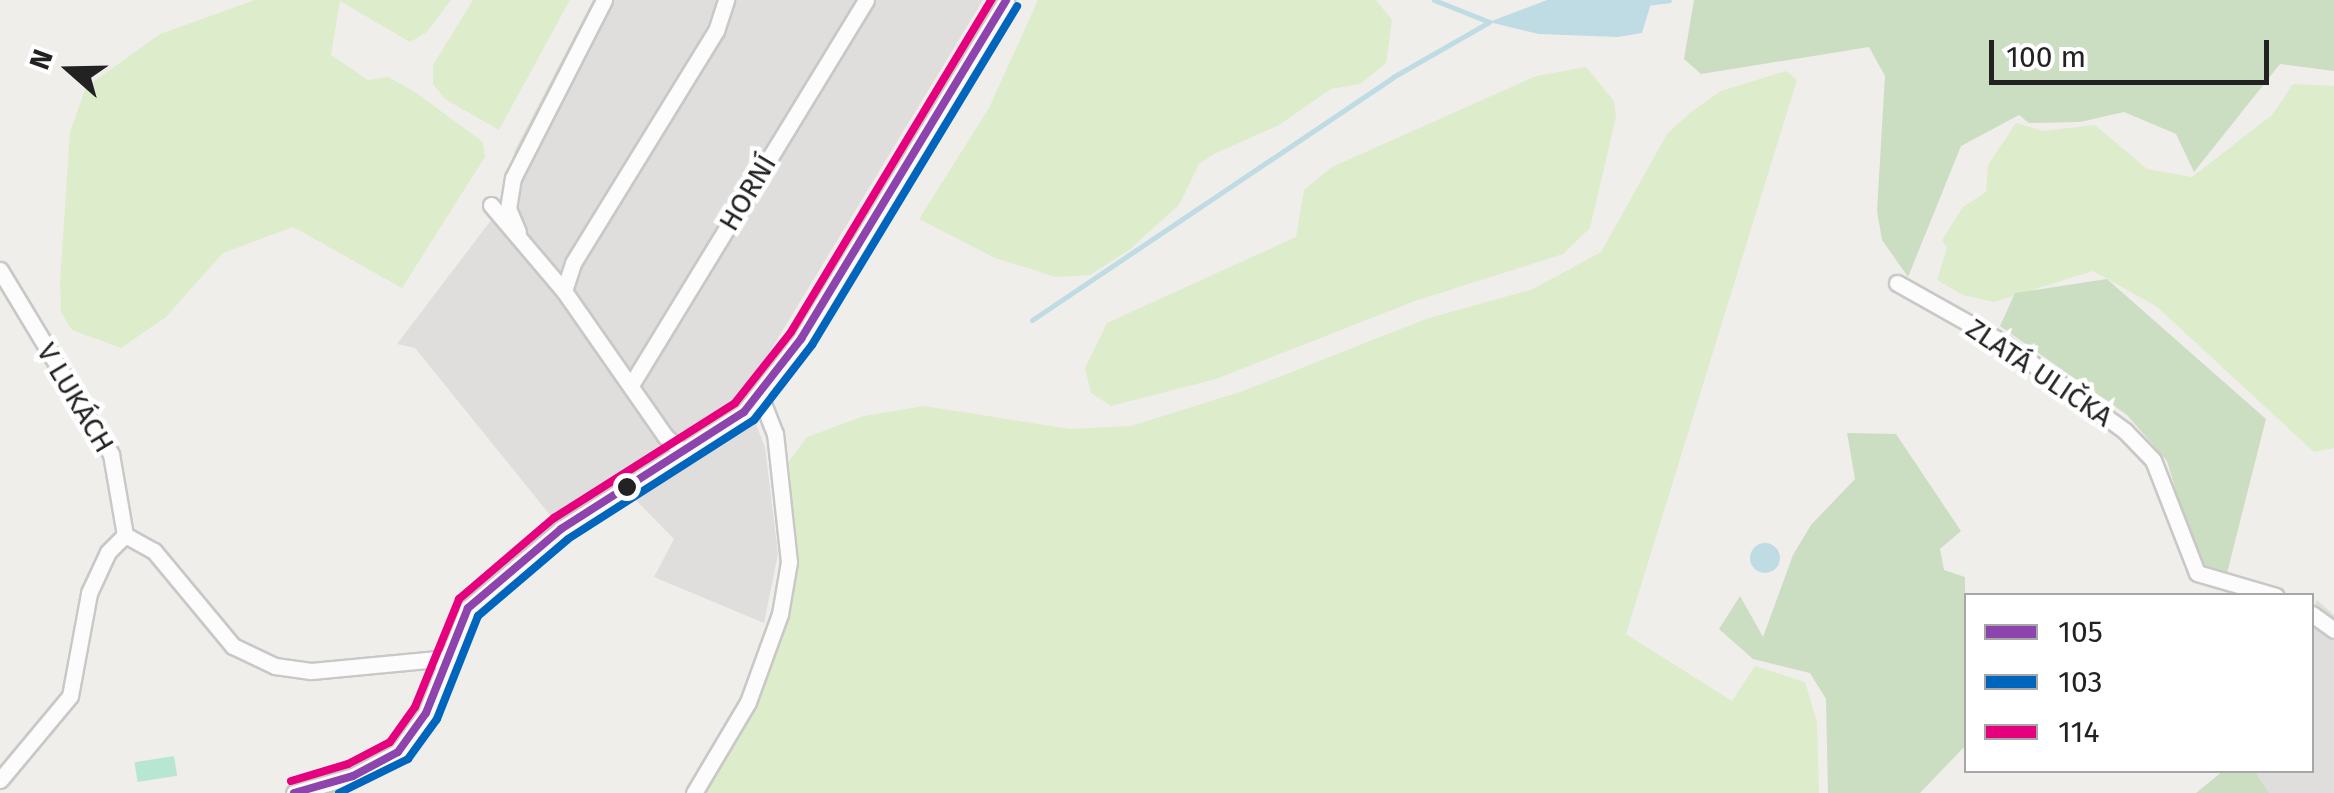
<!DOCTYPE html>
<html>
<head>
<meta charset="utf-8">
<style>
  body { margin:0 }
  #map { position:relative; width:2334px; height:793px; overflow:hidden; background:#f0eeeb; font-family:"Fira Sans",sans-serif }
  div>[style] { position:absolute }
  .residential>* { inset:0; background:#dfdedc }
  .grass>* { inset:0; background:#ddeccb }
  .forest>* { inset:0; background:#cbdec1 }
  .pitch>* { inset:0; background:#b7e6d2; transform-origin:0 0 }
  .water>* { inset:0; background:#bfdbe3 }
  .round { border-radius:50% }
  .stream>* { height:5px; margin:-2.5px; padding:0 2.5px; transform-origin:2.5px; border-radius:2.5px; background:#bfdbe3 }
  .roads { filter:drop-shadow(2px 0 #c9c8c7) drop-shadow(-2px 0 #c9c8c7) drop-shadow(0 2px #c9c8c7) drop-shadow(0 -2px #c9c8c7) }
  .minor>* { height:15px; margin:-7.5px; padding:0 7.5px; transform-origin:7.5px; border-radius:7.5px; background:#fdfcfc }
  .bus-1>* { height:8px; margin:-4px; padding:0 4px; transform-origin:4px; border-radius:4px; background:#8e44ad }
  .bus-2>* { height:8px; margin:-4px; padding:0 4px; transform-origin:4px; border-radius:4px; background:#0065bd }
  .bus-3>* { height:8px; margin:-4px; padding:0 4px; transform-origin:4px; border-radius:4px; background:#e5007d }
  .dots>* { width:28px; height:28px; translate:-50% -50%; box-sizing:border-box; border:5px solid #fff; border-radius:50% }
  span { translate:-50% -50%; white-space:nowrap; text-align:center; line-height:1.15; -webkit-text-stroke:9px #fff; paint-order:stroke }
  .street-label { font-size:28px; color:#222 }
  .legend { position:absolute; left:1964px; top:593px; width:350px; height:180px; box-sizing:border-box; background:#fff; border:2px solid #a7a7a7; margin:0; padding:12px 18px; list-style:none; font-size:30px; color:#222 }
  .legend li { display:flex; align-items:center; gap:20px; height:50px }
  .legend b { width:50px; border:2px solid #a7a7a7 }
  .north { position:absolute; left:20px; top:20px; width:100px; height:100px; -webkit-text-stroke:8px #fff; paint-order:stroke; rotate:290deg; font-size:28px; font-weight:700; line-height:40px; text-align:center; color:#222 }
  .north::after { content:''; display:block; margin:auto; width:35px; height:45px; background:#222; clip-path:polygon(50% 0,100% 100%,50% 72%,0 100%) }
  .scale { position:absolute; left:1989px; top:40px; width:280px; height:45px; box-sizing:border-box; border:5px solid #222; border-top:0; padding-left:12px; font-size:30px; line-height:35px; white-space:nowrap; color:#222; -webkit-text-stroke:8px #fff; paint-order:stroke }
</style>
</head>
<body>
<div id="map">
  <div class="residential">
    <div style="clip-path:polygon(593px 0,983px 0,744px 394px,765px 447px,778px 554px,764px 623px,654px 577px,674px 539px,618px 482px,558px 525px,415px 348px,397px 344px,501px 207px,515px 150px)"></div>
    <div style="clip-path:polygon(2317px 600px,2334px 615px,2334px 793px,2269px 793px,2255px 771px,2312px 770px,2312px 611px)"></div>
  </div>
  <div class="grass">
    <div style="clip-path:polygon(255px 0,451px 0,426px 33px,410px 42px,340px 1px,331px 55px,368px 80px,388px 77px,415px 92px,483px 142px,485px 157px,402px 288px,293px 227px,223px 253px,166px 317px,121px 348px,72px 330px,61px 312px,60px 282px,70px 132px,86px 87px,160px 34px)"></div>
    <div style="clip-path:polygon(473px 0,570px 0,499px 130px,445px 99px,433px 84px,433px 65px)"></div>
    <div style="clip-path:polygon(1038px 0,1376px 0,1392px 20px,1386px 63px,1360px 84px,1331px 89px,1279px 125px,1214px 154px,1199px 164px,1179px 205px,1129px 250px,1090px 275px,1056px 277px,995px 258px,919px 219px,989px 108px)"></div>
    <div style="clip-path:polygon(1586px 67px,1614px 101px,1616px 117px,1590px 228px,1563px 254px,1415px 301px,1216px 379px,1111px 406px,1091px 393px,1085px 368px,1107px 323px,1296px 237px,1304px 190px,1332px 167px,1536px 76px)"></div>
    <div style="clip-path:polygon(1786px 71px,1797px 80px,1626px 634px,1732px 701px,1755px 666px,1805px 682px,1817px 722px,1819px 793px,701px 793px,749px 718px,787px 616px,797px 569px,789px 461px,807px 437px,864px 416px,924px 406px,1070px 429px,1131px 426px,1243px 391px,1426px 319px,1533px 289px,1601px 252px,1667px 134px,1691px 112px,1721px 91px)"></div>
    <div style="clip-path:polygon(2293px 84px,2334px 86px,2334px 448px,2314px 452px,2156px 306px,2093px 271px,1994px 302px,1963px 295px,1937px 280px,1947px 248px,1942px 240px,1963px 207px,1986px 192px,1988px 165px,2016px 123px,2043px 131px,2095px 125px,2147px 169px,2192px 177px,2272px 115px)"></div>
  </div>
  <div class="forest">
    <div style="clip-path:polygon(1694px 0,2334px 0,2334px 71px,2280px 64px,2194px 172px,2176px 134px,2124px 112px,2080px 122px,2029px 123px,2019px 115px,1961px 146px,1908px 277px,1882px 240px,1877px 211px,1885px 76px,1869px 47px,1701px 74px,1684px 59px)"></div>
    <div style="clip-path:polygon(2107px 279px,2266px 419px,2226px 577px,2197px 563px,2167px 461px,2127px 415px,2000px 326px,2015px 293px)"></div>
    <div style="clip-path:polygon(1847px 433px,1896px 434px,1961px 531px,1940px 549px,1944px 570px,1965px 577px,1966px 745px,1920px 793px,1828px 793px,1826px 699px,1810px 673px,1753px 659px,1719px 629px,1740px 596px,1763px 637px,1793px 555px,1811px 525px,1855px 479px)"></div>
    <div style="clip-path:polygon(2223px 771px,2255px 771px,2269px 793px,2196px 793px)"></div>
  </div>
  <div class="pitch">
    <div style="left:174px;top:756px;width:20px;height:40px;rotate:81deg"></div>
  </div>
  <div class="water">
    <div style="clip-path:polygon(1547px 0,1652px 0,1642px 33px,1618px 37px,1539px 34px,1489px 22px)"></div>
    <div class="round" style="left:1750px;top:543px;width:30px;height:30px"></div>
  </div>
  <div class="stream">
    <div style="left:1434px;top:0;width:57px;rotate:21.6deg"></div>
    <div style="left:1646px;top:3px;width:23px;rotate:-7deg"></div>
    <div style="left:1032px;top:320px;width:435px;rotate:-33.9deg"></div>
    <div style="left:1393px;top:77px;width:111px;rotate:-29.8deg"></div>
  </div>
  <div class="roads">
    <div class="minor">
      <div style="left:491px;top:205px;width:113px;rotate:49.7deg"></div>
      <div style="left:564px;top:291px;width:177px;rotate:55.1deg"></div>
      <div style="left:665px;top:436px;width:25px;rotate:42deg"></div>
      <div style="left:518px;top:232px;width:25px;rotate:-113deg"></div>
      <div style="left:508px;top:209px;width:31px;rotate:-81deg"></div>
      <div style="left:513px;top:178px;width:200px;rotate:-62.9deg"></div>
      <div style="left:0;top:270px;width:215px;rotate:58.9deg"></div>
      <div style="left:111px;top:454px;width:82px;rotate:80.2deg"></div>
      <div style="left:125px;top:535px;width:33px;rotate:29deg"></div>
      <div style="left:154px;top:551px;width:124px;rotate:50.3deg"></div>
      <div style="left:233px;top:646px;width:47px;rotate:25.5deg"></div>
      <div style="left:275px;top:666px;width:36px;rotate:8deg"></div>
      <div style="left:311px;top:671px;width:138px;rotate:-5.4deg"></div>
      <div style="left:1897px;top:283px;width:123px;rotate:29.3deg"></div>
      <div style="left:2004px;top:343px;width:150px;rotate:36deg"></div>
      <div style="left:2125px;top:431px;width:40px;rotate:46deg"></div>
      <div style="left:2153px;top:460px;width:121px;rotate:68.7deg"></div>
      <div style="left:2197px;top:573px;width:82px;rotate:16.2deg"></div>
      <div style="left:564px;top:291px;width:29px;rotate:-72deg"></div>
      <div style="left:573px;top:263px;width:273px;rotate:-58.4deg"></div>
      <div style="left:716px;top:31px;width:33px;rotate:-72deg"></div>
      <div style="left:631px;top:385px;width:451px;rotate:-58.6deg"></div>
      <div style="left:2312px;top:614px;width:27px;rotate:36deg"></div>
      <div style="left:0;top:780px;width:109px;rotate:-50.2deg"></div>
      <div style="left:70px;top:696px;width:105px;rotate:-79.5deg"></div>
      <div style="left:89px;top:593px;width:45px;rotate:-65.1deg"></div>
      <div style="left:108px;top:552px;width:24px;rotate:-45deg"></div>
      <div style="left:294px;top:793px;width:61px;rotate:-16.1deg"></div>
      <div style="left:353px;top:776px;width:51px;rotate:-28.1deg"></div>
      <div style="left:398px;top:752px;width:48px;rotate:-54.3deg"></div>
      <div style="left:426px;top:713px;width:113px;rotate:-68.2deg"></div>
      <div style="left:468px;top:608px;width:122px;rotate:-40.3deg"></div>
      <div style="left:561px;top:529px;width:217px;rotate:-32.6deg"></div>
      <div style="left:744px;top:412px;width:93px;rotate:-52deg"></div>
      <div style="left:801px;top:339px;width:396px;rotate:-58.8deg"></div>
      <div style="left:694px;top:793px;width:106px;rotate:-59.3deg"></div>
      <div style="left:748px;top:702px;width:94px;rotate:-70deg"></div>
      <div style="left:780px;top:614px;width:53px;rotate:-80.2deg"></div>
      <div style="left:789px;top:562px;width:129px;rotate:-96.2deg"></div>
      <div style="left:775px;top:434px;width:44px;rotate:-111.3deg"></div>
    </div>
  </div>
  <div class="bus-1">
    <div style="left:294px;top:793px;width:61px;rotate:-16.1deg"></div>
    <div style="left:353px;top:776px;width:51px;rotate:-28.1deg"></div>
    <div style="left:398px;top:752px;width:48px;rotate:-54.3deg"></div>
    <div style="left:426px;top:713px;width:113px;rotate:-68.2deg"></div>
    <div style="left:468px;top:608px;width:122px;rotate:-40.3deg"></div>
    <div style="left:561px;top:529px;width:217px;rotate:-32.6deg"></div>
    <div style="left:744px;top:412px;width:93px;rotate:-52deg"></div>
    <div style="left:801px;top:339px;width:396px;rotate:-58.8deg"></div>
  </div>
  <div class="bus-2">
    <div style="left:339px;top:793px;width:77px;rotate:-26.2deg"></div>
    <div style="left:408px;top:759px;width:49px;rotate:-54.1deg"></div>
    <div style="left:437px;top:719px;width:111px;rotate:-68.3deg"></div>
    <div style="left:478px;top:616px;width:118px;rotate:-40.5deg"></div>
    <div style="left:568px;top:539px;width:221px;rotate:-32.6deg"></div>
    <div style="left:754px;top:420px;width:95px;rotate:-52.3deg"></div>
    <div style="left:812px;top:345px;width:396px;rotate:-58.8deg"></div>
  </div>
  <div class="bus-3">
    <div style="left:291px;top:781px;width:59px;rotate:-16.6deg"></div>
    <div style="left:348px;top:764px;width:47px;rotate:-27.6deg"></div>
    <div style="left:390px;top:742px;width:43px;rotate:-54.5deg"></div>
    <div style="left:415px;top:707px;width:117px;rotate:-67.8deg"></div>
    <div style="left:459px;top:599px;width:125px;rotate:-40.5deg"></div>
    <div style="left:554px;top:518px;width:214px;rotate:-32.4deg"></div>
    <div style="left:735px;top:403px;width:90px;rotate:-51.7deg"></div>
    <div style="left:791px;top:332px;width:388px;rotate:-58.9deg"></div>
  </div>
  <div class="dots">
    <div style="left:627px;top:487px;background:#222"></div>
  </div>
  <div class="street-label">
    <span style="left:748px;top:193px;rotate:-59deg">HORNÍ</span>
    <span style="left:2039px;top:373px;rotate:34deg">ZLATÁ ULIČKA</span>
    <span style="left:75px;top:398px;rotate:59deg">V LUKÁCH</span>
  </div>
  <ul class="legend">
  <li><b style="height:12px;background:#8e44ad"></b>105</li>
  <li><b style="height:12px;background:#0065bd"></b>103</li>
  <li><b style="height:12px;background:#e5007d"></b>114</li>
  </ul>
  <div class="north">N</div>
  <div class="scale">100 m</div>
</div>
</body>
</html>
